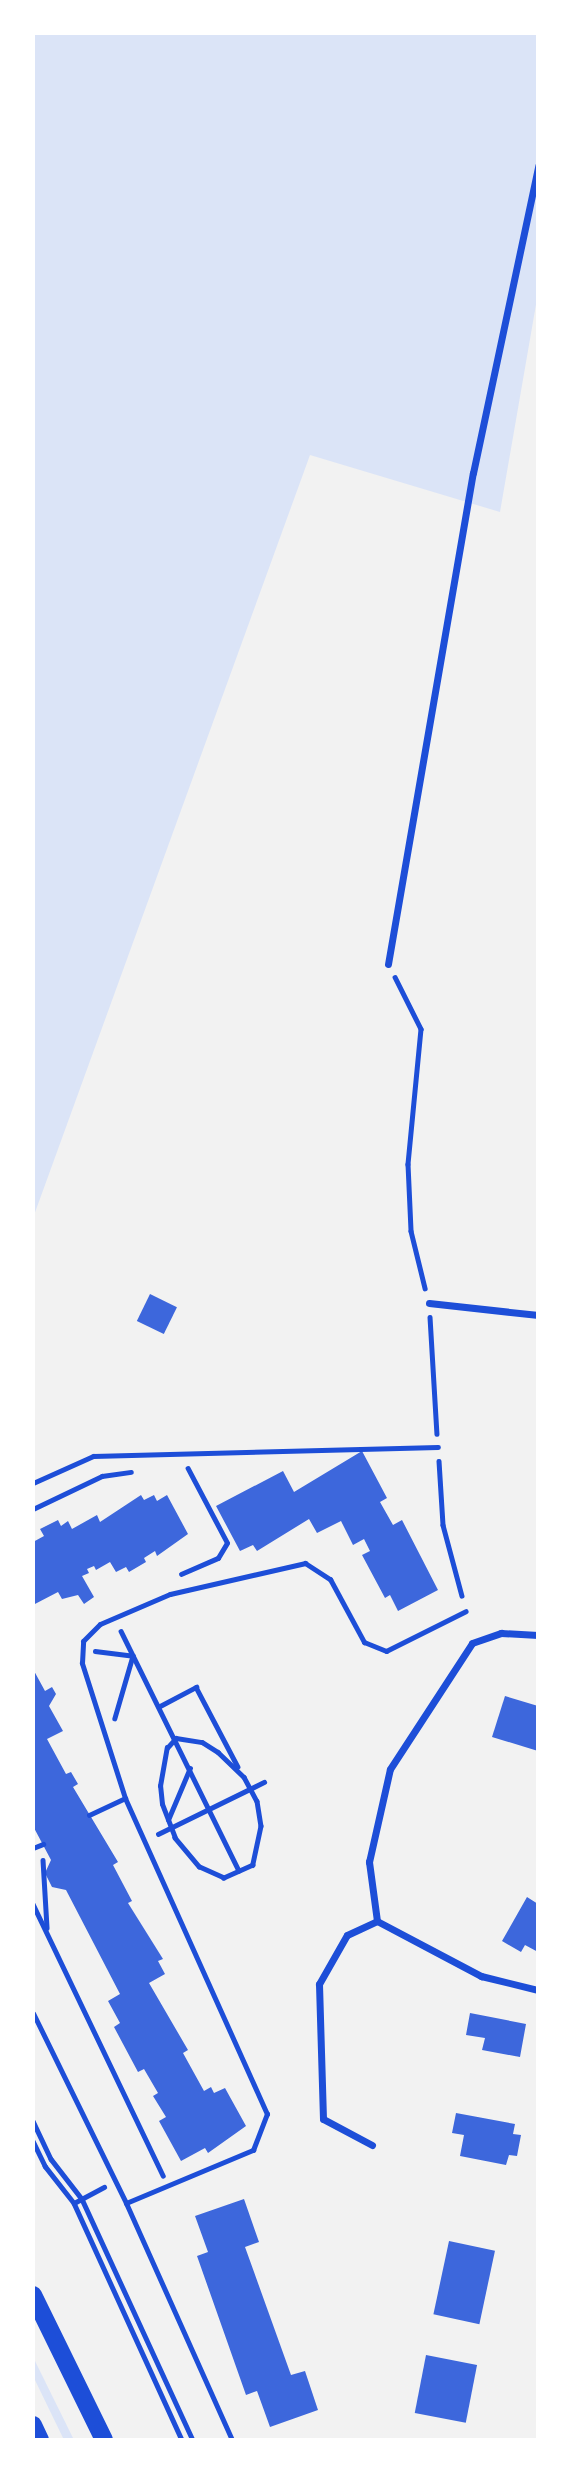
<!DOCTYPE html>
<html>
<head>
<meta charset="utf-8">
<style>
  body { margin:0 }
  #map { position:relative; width:571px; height:2473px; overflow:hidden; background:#f2f2f2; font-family:"Exo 2",sans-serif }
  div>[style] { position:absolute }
  .green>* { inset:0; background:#dbe4f7 }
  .building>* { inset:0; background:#3d67dc; transform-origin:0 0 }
  .path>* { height:4.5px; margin:-2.25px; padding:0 2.25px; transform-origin:2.25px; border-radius:2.25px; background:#1d4ed8 }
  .service>* { height:5px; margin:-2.5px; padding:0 2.5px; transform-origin:2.5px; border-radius:2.5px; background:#1d4ed8 }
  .minor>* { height:7px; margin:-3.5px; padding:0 3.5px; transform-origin:3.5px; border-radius:3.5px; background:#1d4ed8 }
  .primary>* { height:18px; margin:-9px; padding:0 9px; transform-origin:9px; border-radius:9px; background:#1d4ed8 }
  span { translate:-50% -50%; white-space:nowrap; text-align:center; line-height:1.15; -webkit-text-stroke:5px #fff; paint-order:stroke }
  .frame { position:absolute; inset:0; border:35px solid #fff; pointer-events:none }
</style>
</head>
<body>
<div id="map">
  <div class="green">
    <div style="clip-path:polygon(33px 33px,538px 33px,538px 293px,500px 512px,310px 455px,33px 1218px)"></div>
    <div style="clip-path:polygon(33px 2357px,74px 2440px,64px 2440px,33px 2376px)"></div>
  </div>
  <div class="building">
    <div style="left:150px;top:1294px;width:30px;height:30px;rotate:26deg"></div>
    <div style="clip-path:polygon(362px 1451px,387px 1498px,380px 1502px,393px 1525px,402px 1520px,438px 1590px,398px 1611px,390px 1595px,385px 1598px,362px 1555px,370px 1551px,364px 1539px,353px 1545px,341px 1521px,317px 1533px,309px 1519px,257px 1551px,253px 1545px,240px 1551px,216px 1506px,283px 1471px,294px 1492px)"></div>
    <div style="clip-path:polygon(141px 1495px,144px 1500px,154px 1495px,157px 1501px,167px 1495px,188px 1534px,157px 1556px,155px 1551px,144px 1558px,146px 1562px,129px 1572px,126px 1567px,116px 1572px,110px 1562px,96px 1570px,94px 1566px,87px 1569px,89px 1573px,82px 1576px,94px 1597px,84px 1604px,78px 1595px,62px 1599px,58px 1592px,33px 1605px,33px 1542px,44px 1536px,40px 1529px,58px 1520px,61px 1526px,68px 1521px,72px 1529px,97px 1515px,100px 1522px)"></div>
    <div style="clip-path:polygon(33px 1669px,45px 1691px,52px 1687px,56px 1694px,49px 1706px,63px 1731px,47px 1739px,66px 1774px,71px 1772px,78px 1784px,73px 1787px,118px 1862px,113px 1865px,132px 1901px,128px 1903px,163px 1959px,158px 1961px,165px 1974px,149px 1983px,188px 2050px,183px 2053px,204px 2091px,211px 2087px,214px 2093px,225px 2088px,246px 2126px,208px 2153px,205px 2148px,181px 2161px,159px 2121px,166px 2117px,153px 2096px,158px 2093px,144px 2069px,138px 2072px,114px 2027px,120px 2023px,108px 2001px,120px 1994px,66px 1890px,52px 1887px,45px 1873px,51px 1860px,33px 1826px)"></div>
    <div style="clip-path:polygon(505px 1696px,538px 1706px,538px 1751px,492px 1737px)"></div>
    <div style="clip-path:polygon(527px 1897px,538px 1904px,538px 1952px,525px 1945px,521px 1952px,502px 1941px)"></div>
    <div style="clip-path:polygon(470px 2013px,526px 2024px,520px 2057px,482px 2050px,485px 2038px,466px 2035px)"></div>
    <div style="clip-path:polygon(456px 2113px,515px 2124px,513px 2134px,521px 2135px,517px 2156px,509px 2155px,506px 2165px,460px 2156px,464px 2135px,452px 2133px)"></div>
    <div style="clip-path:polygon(244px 2199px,259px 2242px,245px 2247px,291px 2375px,305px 2371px,318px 2410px,270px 2427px,257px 2391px,246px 2395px,197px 2256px,208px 2252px,195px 2216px)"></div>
    <div style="left:449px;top:2241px;width:47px;height:75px;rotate:12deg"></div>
    <div style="left:426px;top:2355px;width:52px;height:59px;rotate:11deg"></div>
  </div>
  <div class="path">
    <div style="left:395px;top:977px;width:58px;rotate:63.4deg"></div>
    <div style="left:421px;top:1029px;width:136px;rotate:95.5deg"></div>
    <div style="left:408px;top:1164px;width:67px;rotate:87.4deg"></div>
    <div style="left:411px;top:1231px;width:59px;rotate:76.2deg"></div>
    <div style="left:430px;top:1317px;width:117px;rotate:86.6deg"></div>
    <div style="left:439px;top:1461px;width:64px;rotate:86.4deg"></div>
    <div style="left:443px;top:1525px;width:73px;rotate:75deg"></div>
    <div style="left:33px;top:1509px;width:76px;rotate:-25.6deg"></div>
    <div style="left:102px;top:1476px;width:29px;rotate:-8deg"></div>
    <div style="left:181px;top:1574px;width:40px;rotate:-23.4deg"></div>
    <div style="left:218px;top:1558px;width:17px;rotate:-59deg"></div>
    <div style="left:227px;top:1543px;width:84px;rotate:-117.8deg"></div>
    <div style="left:121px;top:1631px;width:267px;rotate:63.8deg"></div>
    <div style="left:95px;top:1651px;width:38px;rotate:7deg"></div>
    <div style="left:133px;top:1656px;width:65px;rotate:106.2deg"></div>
    <div style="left:160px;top:1706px;width:41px;rotate:-27.8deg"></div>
    <div style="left:196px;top:1687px;width:90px;rotate:62.3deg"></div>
    <div style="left:176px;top:1738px;width:26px;rotate:9deg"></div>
    <div style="left:202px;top:1742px;width:19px;rotate:32deg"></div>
    <div style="left:218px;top:1752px;width:36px;rotate:44deg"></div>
    <div style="left:244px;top:1777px;width:27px;rotate:62deg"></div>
    <div style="left:257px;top:1801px;width:25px;rotate:81deg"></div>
    <div style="left:261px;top:1826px;width:40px;rotate:102deg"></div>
    <div style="left:253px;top:1865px;width:32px;rotate:156deg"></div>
    <div style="left:224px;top:1878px;width:27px;rotate:-156deg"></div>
    <div style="left:199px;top:1867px;width:38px;rotate:-130deg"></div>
    <div style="left:175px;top:1838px;width:36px;rotate:-111deg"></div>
    <div style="left:162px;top:1804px;width:18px;rotate:-96deg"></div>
    <div style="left:160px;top:1786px;width:39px;rotate:-80deg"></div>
    <div style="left:167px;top:1748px;width:13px;rotate:-48deg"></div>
    <div style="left:168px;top:1820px;width:56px;rotate:-67.1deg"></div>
    <div style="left:158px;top:1834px;width:118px;rotate:-26.1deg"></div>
    <div style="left:43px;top:1860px;width:68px;rotate:86.6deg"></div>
    <div style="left:33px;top:1904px;width:301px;rotate:64.4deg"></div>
    <div style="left:33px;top:2121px;width:42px;rotate:64.7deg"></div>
    <div style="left:51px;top:2159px;width:51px;rotate:52.2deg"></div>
    <div style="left:82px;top:2199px;width:265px;rotate:65.3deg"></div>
    <div style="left:33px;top:2141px;width:28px;rotate:64deg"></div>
    <div style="left:45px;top:2166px;width:47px;rotate:51.9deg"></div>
    <div style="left:74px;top:2203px;width:260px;rotate:65.5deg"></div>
    <div style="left:74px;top:2203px;width:34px;rotate:-28deg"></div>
  </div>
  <div class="service">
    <div style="left:33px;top:1483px;width:66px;rotate:-24.2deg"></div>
    <div style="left:93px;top:1456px;width:345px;rotate:-1.5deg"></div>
    <div style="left:89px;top:1815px;width:40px;rotate:-25deg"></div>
    <div style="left:33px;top:1848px;width:11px;rotate:-22deg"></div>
    <div style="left:33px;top:2013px;width:212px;rotate:63.9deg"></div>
    <div style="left:126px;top:2203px;width:260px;rotate:65.9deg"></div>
    <div style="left:126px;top:2203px;width:138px;rotate:-22.7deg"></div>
    <div style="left:253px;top:2150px;width:39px;rotate:-69deg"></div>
    <div style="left:267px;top:2114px;width:346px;rotate:-114.2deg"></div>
    <div style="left:125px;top:1798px;width:142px;rotate:-107.7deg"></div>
    <div style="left:82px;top:1663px;width:22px;rotate:-87deg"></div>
    <div style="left:83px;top:1641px;width:24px;rotate:-45deg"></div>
    <div style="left:100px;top:1624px;width:76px;rotate:-23.2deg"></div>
    <div style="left:170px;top:1594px;width:139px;rotate:-12.9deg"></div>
    <div style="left:305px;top:1563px;width:30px;rotate:33deg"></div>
    <div style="left:330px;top:1579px;width:72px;rotate:61.6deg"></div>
    <div style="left:364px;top:1642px;width:24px;rotate:22deg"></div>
    <div style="left:386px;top:1651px;width:89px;rotate:-26.6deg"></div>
  </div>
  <div class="minor">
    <div style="left:388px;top:964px;width:498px;rotate:-80.2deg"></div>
    <div style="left:473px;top:473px;width:314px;rotate:-78deg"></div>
    <div style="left:429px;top:1303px;width:110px;rotate:6.3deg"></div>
    <div style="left:377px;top:1921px;width:60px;rotate:-97.7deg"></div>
    <div style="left:369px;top:1862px;width:95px;rotate:-77.3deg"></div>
    <div style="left:390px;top:1769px;width:150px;rotate:-56.9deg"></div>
    <div style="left:472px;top:1643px;width:31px;rotate:-19deg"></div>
    <div style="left:501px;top:1633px;width:37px;rotate:3deg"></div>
    <div style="left:372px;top:2145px;width:55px;rotate:-152deg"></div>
    <div style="left:323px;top:2119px;width:135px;rotate:-91.7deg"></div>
    <div style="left:319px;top:1984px;width:56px;rotate:-60.3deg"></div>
    <div style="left:347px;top:1935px;width:33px;rotate:-25deg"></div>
    <div style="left:377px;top:1921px;width:118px;rotate:27.9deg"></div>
    <div style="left:481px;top:1976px;width:59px;rotate:13.8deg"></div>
  </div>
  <div class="primary">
    <div style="left:33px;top:2295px;width:161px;rotate:63.9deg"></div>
    <div style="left:33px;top:2425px;width:17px;rotate:65deg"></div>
  </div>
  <div class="frame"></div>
</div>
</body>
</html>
